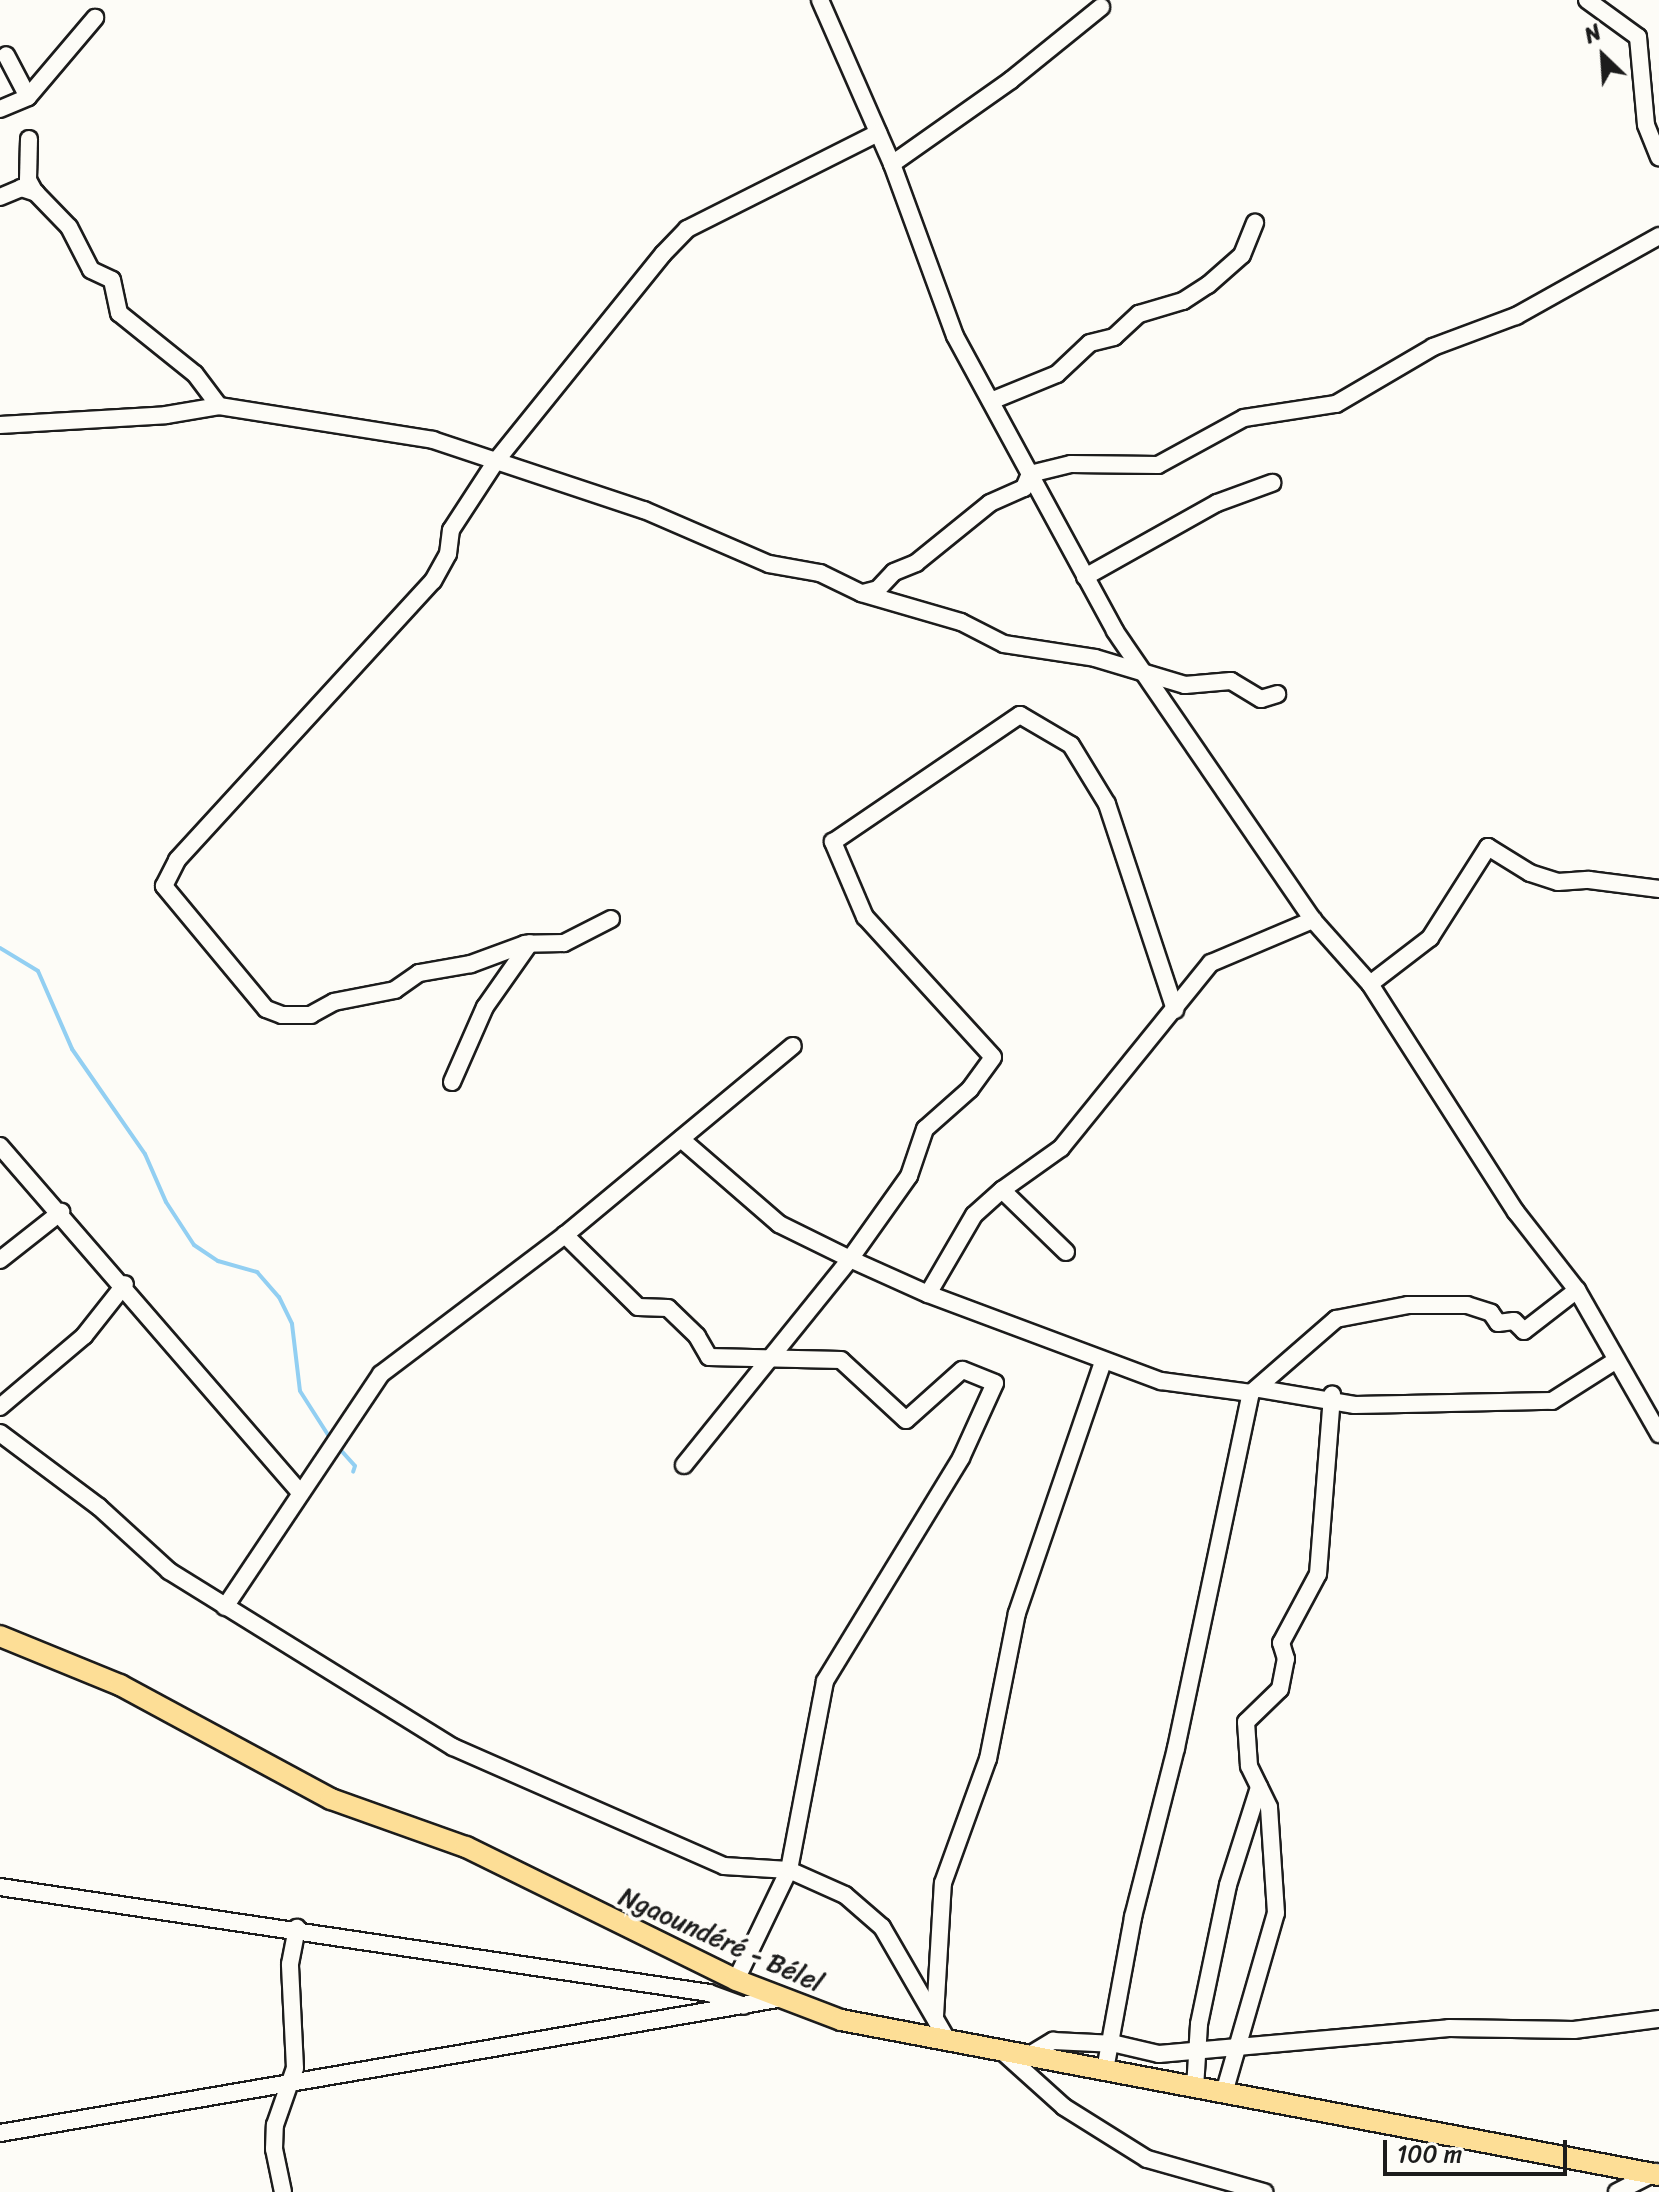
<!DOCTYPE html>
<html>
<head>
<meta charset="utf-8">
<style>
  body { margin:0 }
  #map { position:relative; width:1659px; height:2192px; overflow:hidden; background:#fdfcf7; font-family:Sriracha,sans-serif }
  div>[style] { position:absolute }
  .stream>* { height:4px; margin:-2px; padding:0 2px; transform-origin:2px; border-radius:2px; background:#92cff2 }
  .roads { filter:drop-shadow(2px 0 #1c1c1c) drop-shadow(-2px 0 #1c1c1c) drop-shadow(0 2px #1c1c1c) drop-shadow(0 -2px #1c1c1c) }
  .minor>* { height:16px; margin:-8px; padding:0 8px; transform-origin:8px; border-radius:8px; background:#fdfcf7 }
  .major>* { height:20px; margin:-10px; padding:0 10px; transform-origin:10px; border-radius:10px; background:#fdde96 }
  span { translate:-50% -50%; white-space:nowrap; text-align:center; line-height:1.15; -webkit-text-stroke:8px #fdfcf7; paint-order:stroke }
  .street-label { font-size:26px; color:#1c1c1c }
  .north { position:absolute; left:1563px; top:16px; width:80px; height:80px; -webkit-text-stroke:6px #fdfcf7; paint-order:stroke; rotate:335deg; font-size:22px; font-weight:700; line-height:32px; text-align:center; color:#1c1c1c }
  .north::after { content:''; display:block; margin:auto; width:28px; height:36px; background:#1c1c1c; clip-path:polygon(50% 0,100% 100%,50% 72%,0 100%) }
  .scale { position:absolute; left:1383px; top:2140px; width:184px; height:36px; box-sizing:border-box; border:4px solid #1c1c1c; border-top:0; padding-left:10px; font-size:24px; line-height:28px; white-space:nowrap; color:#1c1c1c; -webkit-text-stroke:6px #fdfcf7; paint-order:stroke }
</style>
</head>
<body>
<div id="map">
  <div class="stream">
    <div style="left:0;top:948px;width:44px;rotate:31.2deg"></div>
    <div style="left:38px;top:971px;width:85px;rotate:66.4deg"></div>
    <div style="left:72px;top:1049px;width:128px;rotate:55.2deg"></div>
    <div style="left:145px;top:1154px;width:52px;rotate:66.4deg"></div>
    <div style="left:166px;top:1202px;width:51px;rotate:56.9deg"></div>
    <div style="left:194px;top:1245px;width:29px;rotate:34deg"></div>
    <div style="left:218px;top:1261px;width:41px;rotate:15.8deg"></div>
    <div style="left:257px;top:1272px;width:33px;rotate:49deg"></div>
    <div style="left:279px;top:1297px;width:30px;rotate:64deg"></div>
    <div style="left:292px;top:1324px;width:67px;rotate:83.2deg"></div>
    <div style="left:300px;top:1391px;width:59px;rotate:57.4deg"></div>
    <div style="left:338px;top:1447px;width:25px;rotate:48deg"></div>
    <div style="left:355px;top:1466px;width:6px;rotate:108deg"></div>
  </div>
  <div class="roads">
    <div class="minor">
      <div style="left:820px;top:0;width:179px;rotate:66.3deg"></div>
      <div style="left:892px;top:164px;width:183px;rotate:69.9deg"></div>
      <div style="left:955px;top:336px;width:336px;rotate:61.5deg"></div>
      <div style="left:1115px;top:631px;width:350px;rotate:55.6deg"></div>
      <div style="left:1313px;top:920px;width:86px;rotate:48.3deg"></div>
      <div style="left:1370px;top:984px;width:271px;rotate:57.4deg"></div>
      <div style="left:1516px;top:1212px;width:99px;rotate:52deg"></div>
      <div style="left:1577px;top:1290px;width:166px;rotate:60.3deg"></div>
      <div style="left:1587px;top:0;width:63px;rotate:36deg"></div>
      <div style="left:1638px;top:37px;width:88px;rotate:84.8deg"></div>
      <div style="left:1646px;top:125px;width:35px;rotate:68deg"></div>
      <div style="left:28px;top:97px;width:104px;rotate:-49.7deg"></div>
      <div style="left:0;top:109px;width:30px;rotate:-23deg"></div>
      <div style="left:28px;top:97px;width:47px;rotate:-117.6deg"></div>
      <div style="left:29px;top:139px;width:41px;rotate:91.4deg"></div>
      <div style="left:28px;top:180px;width:13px;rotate:61deg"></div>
      <div style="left:892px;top:164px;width:146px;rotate:-35.2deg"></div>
      <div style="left:1011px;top:80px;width:116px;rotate:-39deg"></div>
      <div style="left:0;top:197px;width:23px;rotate:-23deg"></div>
      <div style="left:21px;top:188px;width:16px;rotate:18deg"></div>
      <div style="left:36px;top:193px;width:47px;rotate:45.9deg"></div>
      <div style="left:69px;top:227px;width:48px;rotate:62.9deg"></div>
      <div style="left:91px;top:270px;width:23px;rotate:25deg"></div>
      <div style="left:112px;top:280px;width:34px;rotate:78deg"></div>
      <div style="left:119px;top:313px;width:97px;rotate:38.8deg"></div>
      <div style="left:195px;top:374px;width:40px;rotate:53deg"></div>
      <div style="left:991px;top:401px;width:71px;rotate:-22.2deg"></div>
      <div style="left:1057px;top:374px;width:45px;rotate:-43.2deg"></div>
      <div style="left:1090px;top:343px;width:25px;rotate:-14deg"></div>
      <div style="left:1114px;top:337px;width:34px;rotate:-43deg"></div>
      <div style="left:1139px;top:314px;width:46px;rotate:-16.5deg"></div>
      <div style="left:1183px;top:301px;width:30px;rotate:-33deg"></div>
      <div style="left:1208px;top:285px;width:45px;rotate:-41.4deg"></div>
      <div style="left:1242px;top:255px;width:35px;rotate:-68deg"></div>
      <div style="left:0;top:425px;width:166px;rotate:-3.4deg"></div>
      <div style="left:166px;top:415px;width:54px;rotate:-9.6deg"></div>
      <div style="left:219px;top:406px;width:217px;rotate:9deg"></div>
      <div style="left:433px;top:440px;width:222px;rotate:18.4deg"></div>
      <div style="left:644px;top:510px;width:136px;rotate:23.4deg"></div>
      <div style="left:769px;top:564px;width:52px;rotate:10deg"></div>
      <div style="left:820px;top:573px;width:46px;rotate:26deg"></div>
      <div style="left:861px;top:593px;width:104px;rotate:16.2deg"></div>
      <div style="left:961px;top:622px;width:48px;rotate:27.1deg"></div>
      <div style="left:1004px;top:644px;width:92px;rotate:8.7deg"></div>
      <div style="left:1095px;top:658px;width:94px;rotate:16.7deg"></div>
      <div style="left:1185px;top:685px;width:46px;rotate:-5deg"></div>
      <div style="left:1231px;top:681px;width:35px;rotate:31deg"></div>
      <div style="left:1261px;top:699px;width:17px;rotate:-17deg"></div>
      <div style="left:1085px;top:577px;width:151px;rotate:-29.3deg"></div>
      <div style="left:1217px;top:503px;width:59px;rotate:-20deg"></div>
      <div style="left:863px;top:593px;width:16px;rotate:-15deg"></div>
      <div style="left:878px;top:589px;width:23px;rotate:-47deg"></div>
      <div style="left:894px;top:572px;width:24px;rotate:-22deg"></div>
      <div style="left:916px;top:563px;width:95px;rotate:-39deg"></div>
      <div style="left:990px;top:503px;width:37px;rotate:-24deg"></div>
      <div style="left:1024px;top:488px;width:15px;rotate:-67deg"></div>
      <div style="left:1030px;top:474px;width:42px;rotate:-13.7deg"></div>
      <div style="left:1071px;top:464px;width:87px;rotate:0.7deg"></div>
      <div style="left:1158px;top:465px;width:98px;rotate:-28.7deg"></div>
      <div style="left:1244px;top:418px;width:93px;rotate:-8.7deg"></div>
      <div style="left:1336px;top:404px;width:113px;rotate:-30.4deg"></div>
      <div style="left:1433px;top:347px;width:89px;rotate:-20.5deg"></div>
      <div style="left:1516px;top:316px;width:164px;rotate:-29.2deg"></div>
      <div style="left:611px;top:919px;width:53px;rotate:152.9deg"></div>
      <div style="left:564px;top:943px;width:39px;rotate:179deg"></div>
      <div style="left:525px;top:944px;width:58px;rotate:159.7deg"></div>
      <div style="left:471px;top:964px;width:53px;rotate:170.2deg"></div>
      <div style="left:419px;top:973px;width:29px;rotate:145deg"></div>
      <div style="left:395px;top:990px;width:62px;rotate:168.9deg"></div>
      <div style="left:334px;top:1002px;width:26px;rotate:151deg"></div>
      <div style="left:311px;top:1015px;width:29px;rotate:180deg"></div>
      <div style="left:282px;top:1015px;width:17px;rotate:-159deg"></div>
      <div style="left:266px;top:1009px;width:160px;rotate:-129.7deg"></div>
      <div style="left:164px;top:886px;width:29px;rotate:-63deg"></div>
      <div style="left:177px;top:860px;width:379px;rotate:-47.5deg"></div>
      <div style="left:433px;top:581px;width:31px;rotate:-61deg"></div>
      <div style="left:448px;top:554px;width:24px;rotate:-83deg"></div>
      <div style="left:451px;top:530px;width:82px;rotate:-56.9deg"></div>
      <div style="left:496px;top:461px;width:266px;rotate:-51.1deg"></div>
      <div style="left:663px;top:254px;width:35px;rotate:-46deg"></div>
      <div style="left:687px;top:229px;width:214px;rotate:-26.7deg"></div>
      <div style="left:1370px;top:984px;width:76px;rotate:-37.5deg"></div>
      <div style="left:1430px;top:938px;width:108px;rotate:-57.5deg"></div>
      <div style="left:1488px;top:847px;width:49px;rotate:31.8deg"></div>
      <div style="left:1530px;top:873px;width:29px;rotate:18deg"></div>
      <div style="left:1558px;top:882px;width:31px;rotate:-4deg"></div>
      <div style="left:1589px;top:880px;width:71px;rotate:7.3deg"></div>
      <div style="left:452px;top:1082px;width:82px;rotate:-66.3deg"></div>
      <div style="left:485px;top:1007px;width:78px;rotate:-54.9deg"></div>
      <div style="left:681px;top:1139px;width:130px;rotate:40.9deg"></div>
      <div style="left:779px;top:1224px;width:79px;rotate:26.2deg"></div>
      <div style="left:850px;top:1259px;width:85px;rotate:24.2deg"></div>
      <div style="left:928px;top:1294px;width:249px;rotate:20.5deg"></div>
      <div style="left:1161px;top:1381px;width:91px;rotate:7.6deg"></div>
      <div style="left:1251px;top:1393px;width:113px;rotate:-41deg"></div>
      <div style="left:1336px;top:1319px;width:73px;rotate:-11deg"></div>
      <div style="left:1408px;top:1305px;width:59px"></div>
      <div style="left:1467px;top:1305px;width:25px;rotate:18deg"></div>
      <div style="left:1491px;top:1313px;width:12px;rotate:55deg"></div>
      <div style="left:1498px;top:1323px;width:16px;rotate:-7deg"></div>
      <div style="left:1514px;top:1321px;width:14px;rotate:45deg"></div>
      <div style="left:1524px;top:1331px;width:67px;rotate:-37.7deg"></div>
      <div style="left:0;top:1146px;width:457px;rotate:49.1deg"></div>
      <div style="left:1066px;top:1252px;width:89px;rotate:-135.9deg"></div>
      <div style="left:1002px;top:1190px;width:72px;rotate:-35.4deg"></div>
      <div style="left:1061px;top:1148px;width:238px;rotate:-51deg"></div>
      <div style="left:1211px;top:963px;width:111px;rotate:-22.9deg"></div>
      <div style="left:0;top:1260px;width:78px;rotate:-38.2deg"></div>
      <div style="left:928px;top:1294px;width:91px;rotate:-59.8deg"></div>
      <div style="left:974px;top:1215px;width:38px;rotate:-42deg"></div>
      <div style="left:1260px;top:1389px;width:96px;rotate:9.6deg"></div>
      <div style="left:1355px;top:1405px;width:197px;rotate:-1.2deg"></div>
      <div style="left:1552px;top:1401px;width:75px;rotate:-32.4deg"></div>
      <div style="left:0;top:1407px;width:110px;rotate:-40.2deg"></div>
      <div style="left:84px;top:1336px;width:66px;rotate:-51.7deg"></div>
      <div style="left:0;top:1433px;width:124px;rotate:36.8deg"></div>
      <div style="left:99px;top:1507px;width:95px;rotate:42.4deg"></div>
      <div style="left:169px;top:1571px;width:334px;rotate:31.8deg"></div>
      <div style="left:453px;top:1747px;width:296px;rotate:23.7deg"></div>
      <div style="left:724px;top:1866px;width:65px;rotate:3.5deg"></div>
      <div style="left:789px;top:1870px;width:61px;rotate:24.1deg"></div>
      <div style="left:845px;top:1895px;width:49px;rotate:40.9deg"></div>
      <div style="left:882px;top:1927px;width:126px;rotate:60deg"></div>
      <div style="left:684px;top:1465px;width:265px;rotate:-51.1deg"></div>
      <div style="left:850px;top:1259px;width:102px;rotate:-54.6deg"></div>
      <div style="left:909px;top:1176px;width:50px;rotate:-71.2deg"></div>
      <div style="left:925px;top:1129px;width:60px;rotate:-41.6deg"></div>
      <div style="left:970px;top:1089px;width:39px;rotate:-54deg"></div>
      <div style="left:993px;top:1057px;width:190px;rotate:-132.4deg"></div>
      <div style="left:865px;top:917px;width:82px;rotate:-113.1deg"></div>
      <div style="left:833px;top:842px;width:226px;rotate:-34.2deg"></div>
      <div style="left:1020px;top:715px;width:59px;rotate:30.5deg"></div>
      <div style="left:1071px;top:745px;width:69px;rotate:58.6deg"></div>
      <div style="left:1107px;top:804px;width:217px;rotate:71.7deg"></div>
      <div style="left:225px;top:1607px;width:280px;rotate:-56.2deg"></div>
      <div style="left:381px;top:1374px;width:231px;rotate:-37.1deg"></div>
      <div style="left:0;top:1887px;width:717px;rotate:8.5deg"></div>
      <div style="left:709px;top:1993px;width:37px;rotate:20deg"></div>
      <div style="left:736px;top:1980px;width:122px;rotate:-64.3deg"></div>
      <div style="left:789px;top:1870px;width:192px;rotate:-79.2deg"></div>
      <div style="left:825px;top:1681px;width:261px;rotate:-58.6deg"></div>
      <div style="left:961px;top:1458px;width:82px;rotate:-65.6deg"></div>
      <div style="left:995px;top:1383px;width:35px;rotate:-158deg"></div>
      <div style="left:962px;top:1370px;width:75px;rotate:138.2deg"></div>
      <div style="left:906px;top:1420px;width:88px;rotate:-137.3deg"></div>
      <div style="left:841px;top:1360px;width:132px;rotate:-178.7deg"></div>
      <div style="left:709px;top:1357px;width:24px;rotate:-120deg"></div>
      <div style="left:697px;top:1336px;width:40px;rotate:-136deg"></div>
      <div style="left:668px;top:1308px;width:30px;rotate:-178deg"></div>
      <div style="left:638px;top:1307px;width:103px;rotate:-135.4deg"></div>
      <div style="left:565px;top:1235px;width:296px;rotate:-39.7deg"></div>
      <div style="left:935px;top:2016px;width:133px;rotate:-86.6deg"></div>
      <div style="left:943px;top:1883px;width:132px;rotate:-70.1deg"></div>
      <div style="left:988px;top:1759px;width:149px;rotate:-78.8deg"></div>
      <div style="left:1017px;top:1613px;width:265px;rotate:-71.1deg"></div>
      <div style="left:1003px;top:2052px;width:82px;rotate:42deg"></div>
      <div style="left:1064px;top:2107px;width:98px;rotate:32.1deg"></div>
      <div style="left:1147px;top:2159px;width:122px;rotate:15.8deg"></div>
      <div style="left:1031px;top:2054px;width:26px;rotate:-31deg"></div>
      <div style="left:1053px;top:2041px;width:63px;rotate:2.7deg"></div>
      <div style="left:1116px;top:2044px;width:44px;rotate:13.1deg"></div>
      <div style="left:1159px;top:2054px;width:291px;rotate:-5.1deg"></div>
      <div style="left:1449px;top:2028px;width:125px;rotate:0.9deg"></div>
      <div style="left:1574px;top:2030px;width:86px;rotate:-7.4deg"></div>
      <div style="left:1105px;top:2070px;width:156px;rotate:-79.6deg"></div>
      <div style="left:1133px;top:1917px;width:174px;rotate:-75.7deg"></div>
      <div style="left:1176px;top:1748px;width:363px;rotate:-78.1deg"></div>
      <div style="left:1195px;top:2088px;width:64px;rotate:-86.4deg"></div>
      <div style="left:1199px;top:2024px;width:142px;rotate:-78.2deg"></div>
      <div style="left:1228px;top:1885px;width:103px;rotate:-72.4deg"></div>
      <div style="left:1224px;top:2093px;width:187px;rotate:-73.9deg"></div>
      <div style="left:1276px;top:1913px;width:106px;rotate:-93.8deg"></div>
      <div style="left:1269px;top:1807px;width:46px;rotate:-116deg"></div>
      <div style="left:1249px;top:1766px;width:44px;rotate:-93.9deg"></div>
      <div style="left:1246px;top:1722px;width:47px;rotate:-44.1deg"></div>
      <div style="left:1280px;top:1689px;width:31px;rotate:-79deg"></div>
      <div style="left:1286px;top:1659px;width:17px;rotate:-107deg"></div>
      <div style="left:1281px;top:1643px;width:78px;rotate:-61.8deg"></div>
      <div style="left:1318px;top:1574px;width:180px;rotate:-85.5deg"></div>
      <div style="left:0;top:2133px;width:788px;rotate:-9.78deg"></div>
      <div style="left:283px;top:2192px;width:44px;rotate:-101.8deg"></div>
      <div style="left:274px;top:2149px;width:24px;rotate:-88deg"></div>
      <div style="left:275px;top:2125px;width:60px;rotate:-70.7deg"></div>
      <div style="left:295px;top:2068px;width:104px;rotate:-92.8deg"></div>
      <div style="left:290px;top:1964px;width:37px;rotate:-79deg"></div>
      <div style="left:1617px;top:2192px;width:44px;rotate:-27.1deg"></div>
    </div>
    <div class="major">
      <div style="left:0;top:1636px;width:130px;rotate:22.2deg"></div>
      <div style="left:120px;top:1685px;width:240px;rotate:28.4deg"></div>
      <div style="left:331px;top:1799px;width:143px;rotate:19.6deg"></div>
      <div style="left:466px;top:1847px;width:301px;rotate:26.2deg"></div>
      <div style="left:736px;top:1980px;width:112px;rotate:20.9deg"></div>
      <div style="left:841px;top:2020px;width:833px;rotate:10.73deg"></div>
    </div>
  </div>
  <div class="street-label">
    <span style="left:721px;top:1940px;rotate:24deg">Ngaoundéré - Bélel</span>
  </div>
  <div class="north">N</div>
  <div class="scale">100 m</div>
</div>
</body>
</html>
